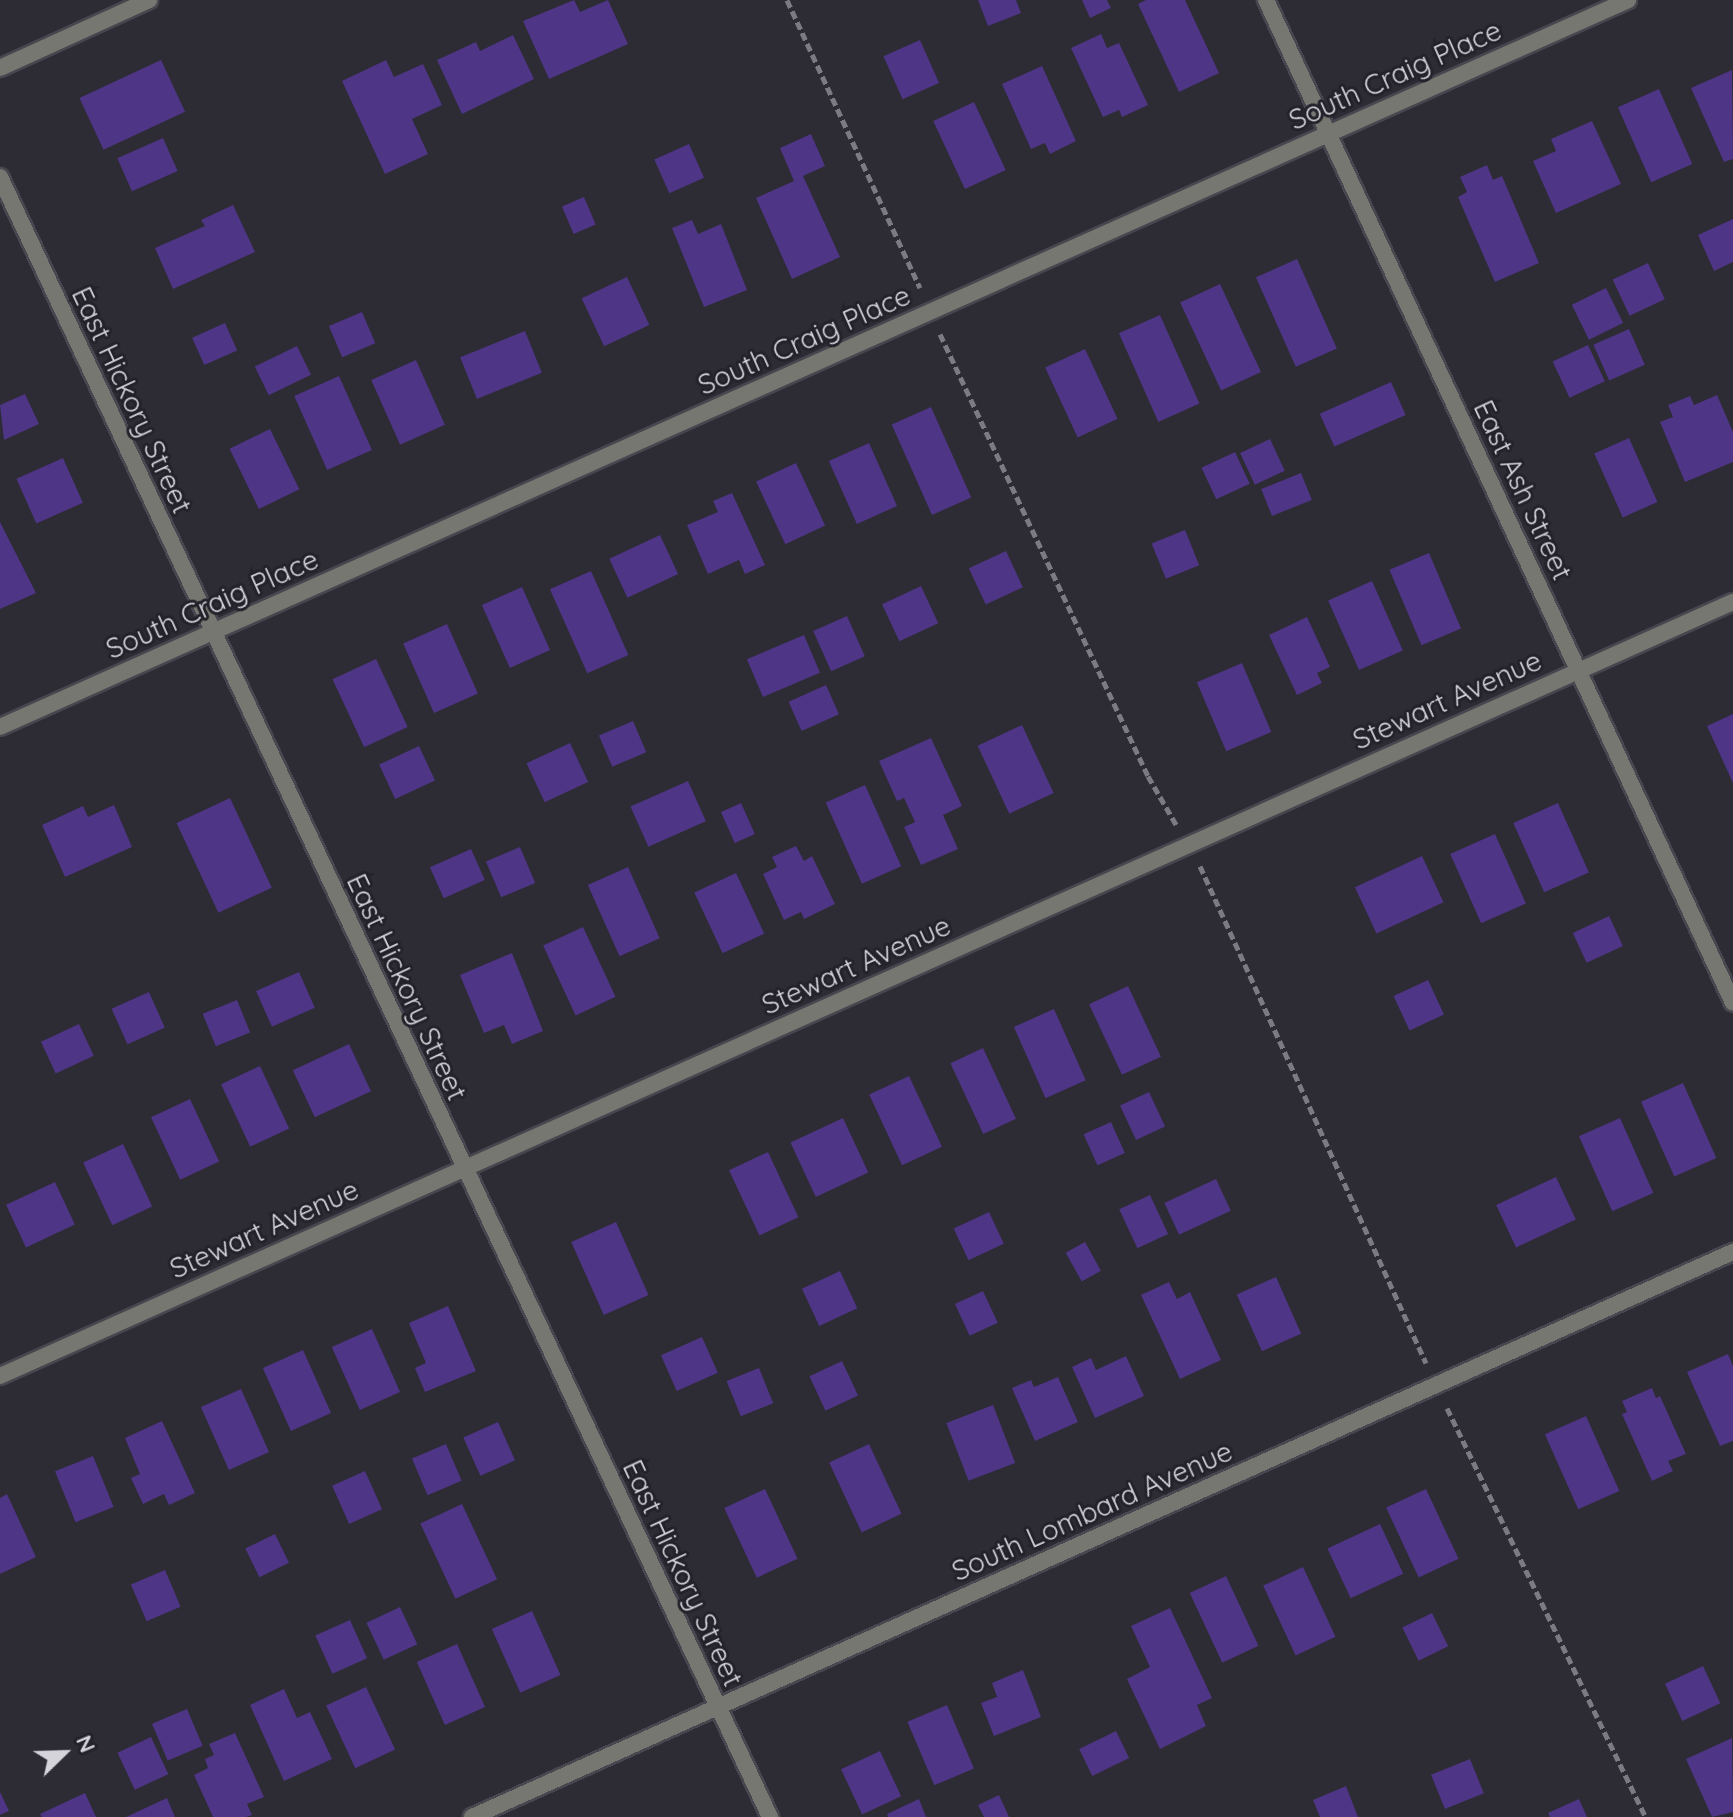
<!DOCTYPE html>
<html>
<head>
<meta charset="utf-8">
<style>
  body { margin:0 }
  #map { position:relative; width:1733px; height:1817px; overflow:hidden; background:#2d2b33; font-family:Quicksand,sans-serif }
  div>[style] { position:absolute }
  .building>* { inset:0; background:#4e3585; transform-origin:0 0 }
  .path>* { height:5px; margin-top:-2.5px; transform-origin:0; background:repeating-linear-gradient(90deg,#7d7b82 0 8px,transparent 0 12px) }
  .roads { filter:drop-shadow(2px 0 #48464e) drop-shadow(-2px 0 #48464e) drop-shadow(0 2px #48464e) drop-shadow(0 -2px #48464e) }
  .street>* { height:16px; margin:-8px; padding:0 8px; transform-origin:8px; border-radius:8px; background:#777772 }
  span { translate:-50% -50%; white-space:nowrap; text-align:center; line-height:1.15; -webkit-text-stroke:6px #232129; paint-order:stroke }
  .street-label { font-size:28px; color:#d5d4da }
  .north { position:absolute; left:24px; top:1713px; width:80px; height:80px; -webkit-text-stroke:6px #232129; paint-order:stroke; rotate:67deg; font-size:22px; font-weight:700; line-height:32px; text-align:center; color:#d5d4da }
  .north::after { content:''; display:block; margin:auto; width:28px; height:36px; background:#d5d4da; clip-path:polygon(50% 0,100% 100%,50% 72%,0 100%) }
</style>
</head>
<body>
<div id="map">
  <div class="building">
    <div style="clip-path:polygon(574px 0,580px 12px,608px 0,628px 44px,549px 79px,523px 21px)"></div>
    <div style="clip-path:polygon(978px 0,1016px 0,1021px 13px,988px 26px)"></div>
    <div style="clip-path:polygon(1082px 0,1107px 0,1111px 8px,1090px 18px)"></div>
    <div style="clip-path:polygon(1146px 0,1185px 0,1219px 73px,1179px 92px,1138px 4px)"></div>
    <div style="clip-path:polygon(1101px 34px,1107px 48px,1119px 43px,1148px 105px,1122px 117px,1119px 110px,1103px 117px,1071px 48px)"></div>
    <div style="clip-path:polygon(513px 35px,534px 79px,462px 114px,437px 60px,476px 42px,480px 51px)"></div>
    <div style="left:920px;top:40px;width:47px;height:40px;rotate:66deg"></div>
    <div style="left:161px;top:60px;width:57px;height:90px;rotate:65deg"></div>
    <div style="clip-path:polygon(386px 60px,394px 77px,423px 64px,442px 105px,412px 119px,428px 154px,385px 174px,342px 81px)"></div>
    <div style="clip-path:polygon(1042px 66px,1076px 141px,1050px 154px,1045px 143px,1031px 149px,1002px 84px)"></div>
    <div style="clip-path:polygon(1732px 70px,1733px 159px,1724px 162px,1691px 88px)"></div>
    <div style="left:1659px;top:89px;width:82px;height:45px;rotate:66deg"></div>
    <div style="left:974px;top:102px;width:75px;height:45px;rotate:65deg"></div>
    <div style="clip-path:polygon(1592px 121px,1621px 184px,1556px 213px,1533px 161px,1556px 151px,1551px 139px)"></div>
    <div style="clip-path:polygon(811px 134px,825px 166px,803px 176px,840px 257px,792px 279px,756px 198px,794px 181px,780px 148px)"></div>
    <div style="left:163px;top:138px;width:36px;height:50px;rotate:66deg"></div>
    <div style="left:689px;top:144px;width:37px;height:38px;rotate:66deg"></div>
    <div style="clip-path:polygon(1487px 165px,1493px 180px,1502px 176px,1539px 263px,1495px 282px,1458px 197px,1467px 192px,1460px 177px)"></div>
    <div style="left:584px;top:197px;width:30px;height:24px;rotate:67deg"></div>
    <div style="clip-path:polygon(233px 205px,255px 252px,173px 289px,155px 248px,205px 226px,201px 220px)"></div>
    <div style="clip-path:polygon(1733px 219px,1733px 262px,1714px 271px,1698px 235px)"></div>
    <div style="clip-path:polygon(692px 220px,698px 234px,721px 224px,747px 290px,704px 307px,672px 228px)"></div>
    <div style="left:1297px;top:259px;width:98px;height:45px;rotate:66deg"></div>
    <div style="left:1648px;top:263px;width:40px;height:39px;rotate:65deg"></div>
    <div style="left:627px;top:277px;width:53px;height:50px;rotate:65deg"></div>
    <div style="left:1220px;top:284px;width:97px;height:44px;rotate:65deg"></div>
    <div style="left:1606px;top:288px;width:39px;height:38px;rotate:64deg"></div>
    <div style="left:362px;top:312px;width:34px;height:36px;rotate:67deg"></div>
    <div style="left:1160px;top:315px;width:97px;height:45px;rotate:66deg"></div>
    <div style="left:225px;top:323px;width:30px;height:36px;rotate:66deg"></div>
    <div style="left:1629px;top:329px;width:39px;height:39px;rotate:66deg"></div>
    <div style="left:525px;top:331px;width:45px;height:70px;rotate:68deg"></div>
    <div style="left:1588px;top:345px;width:40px;height:39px;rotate:65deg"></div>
    <div style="left:297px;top:346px;width:32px;height:47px;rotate:64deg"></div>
    <div style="left:1085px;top:349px;width:77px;height:44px;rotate:65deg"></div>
    <div style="left:416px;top:360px;width:71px;height:49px;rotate:66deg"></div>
    <div style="left:339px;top:376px;width:81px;height:49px;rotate:66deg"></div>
    <div style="left:1391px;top:382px;width:36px;height:78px;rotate:66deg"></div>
    <div style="clip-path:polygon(25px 394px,39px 424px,4px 440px,0 405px)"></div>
    <div style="clip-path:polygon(1717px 395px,1733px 432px,1733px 462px,1685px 482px,1660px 422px,1673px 417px,1668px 405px,1690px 396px,1694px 405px)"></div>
    <div style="left:931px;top:407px;width:99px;height:43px;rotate:66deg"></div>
    <div style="left:270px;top:429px;width:67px;height:45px;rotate:64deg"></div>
    <div style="left:1629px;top:438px;width:70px;height:38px;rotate:66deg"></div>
    <div style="left:1270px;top:439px;width:35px;height:33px;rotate:65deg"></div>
    <div style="left:869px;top:443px;width:69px;height:44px;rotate:66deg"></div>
    <div style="left:1235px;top:452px;width:35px;height:37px;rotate:65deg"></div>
    <div style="left:63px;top:458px;width:49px;height:51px;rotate:66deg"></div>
    <div style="left:796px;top:463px;width:69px;height:44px;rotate:65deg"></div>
    <div style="left:1301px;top:473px;width:29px;height:43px;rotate:68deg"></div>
    <div style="clip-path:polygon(732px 493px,765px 565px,745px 574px,739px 560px,708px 574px,687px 525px,718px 512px,713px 501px)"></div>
    <div style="clip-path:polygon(0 522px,36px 593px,0 609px)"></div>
    <div style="left:1185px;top:530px;width:38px;height:36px;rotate:68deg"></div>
    <div style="left:660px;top:535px;width:43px;height:56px;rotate:65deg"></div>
    <div style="left:1006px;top:551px;width:40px;height:41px;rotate:65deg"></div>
    <div style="left:1429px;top:553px;width:82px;height:43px;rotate:67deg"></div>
    <div style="left:591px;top:571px;width:92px;height:45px;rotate:66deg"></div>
    <div style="left:1372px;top:581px;width:76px;height:48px;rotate:66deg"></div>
    <div style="left:921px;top:586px;width:41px;height:43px;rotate:65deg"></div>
    <div style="left:522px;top:587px;width:69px;height:44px;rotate:66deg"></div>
    <div style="left:847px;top:616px;width:44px;height:37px;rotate:66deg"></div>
    <div style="clip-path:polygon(1307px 617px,1330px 667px,1317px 673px,1322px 683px,1297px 695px,1269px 635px)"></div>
    <div style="left:447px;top:624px;width:76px;height:48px;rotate:66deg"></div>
    <div style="left:804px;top:635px;width:41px;height:62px;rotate:67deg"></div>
    <div style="left:376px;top:659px;width:75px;height:48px;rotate:65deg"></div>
    <div style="left:1242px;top:663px;width:75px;height:49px;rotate:67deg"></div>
    <div style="left:826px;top:685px;width:32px;height:41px;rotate:66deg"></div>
    <div style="clip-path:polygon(1733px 714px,1733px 783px,1707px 726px)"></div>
    <div style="left:633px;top:721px;width:34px;height:37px;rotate:67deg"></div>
    <div style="left:1022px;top:725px;width:75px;height:49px;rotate:65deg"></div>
    <div style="clip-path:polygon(931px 738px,962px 806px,943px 815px,958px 849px,921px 865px,904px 827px,915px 822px,904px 798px,897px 801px,879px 761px)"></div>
    <div style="left:570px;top:743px;width:43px;height:48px;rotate:65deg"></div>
    <div style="left:419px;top:746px;width:38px;height:44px;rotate:65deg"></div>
    <div style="left:688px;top:781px;width:44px;height:63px;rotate:66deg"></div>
    <div style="left:865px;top:785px;width:89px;height:43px;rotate:66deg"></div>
    <div style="left:230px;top:798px;width:99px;height:59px;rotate:65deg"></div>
    <div style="left:741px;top:803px;width:34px;height:22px;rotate:66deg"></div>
    <div style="left:1558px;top:803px;width:76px;height:49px;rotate:66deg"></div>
    <div style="clip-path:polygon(114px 805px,132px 847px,65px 877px,42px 825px,83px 806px,88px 817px)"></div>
    <div style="left:1495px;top:834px;width:76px;height:49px;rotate:66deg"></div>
    <div style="clip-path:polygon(796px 846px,804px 861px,812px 856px,835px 904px,804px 919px,801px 912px,784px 920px,763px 874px,777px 867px,772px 857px)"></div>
    <div style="left:520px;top:847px;width:39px;height:37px;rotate:67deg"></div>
    <div style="left:471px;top:849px;width:34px;height:45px;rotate:66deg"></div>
    <div style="left:1422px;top:856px;width:51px;height:74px;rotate:65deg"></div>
    <div style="left:628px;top:867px;width:78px;height:44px;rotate:66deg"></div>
    <div style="left:736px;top:873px;width:67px;height:46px;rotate:65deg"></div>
    <div style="left:1609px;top:916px;width:33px;height:40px;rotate:65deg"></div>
    <div style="left:583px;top:927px;width:77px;height:44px;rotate:65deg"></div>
    <div style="clip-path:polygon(512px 953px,543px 1031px,512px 1044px,504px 1025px,484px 1033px,460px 975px)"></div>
    <div style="left:299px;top:972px;width:39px;height:47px;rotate:66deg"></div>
    <div style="left:1428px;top:980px;width:38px;height:38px;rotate:65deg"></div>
    <div style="left:1128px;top:986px;width:78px;height:43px;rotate:65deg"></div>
    <div style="left:149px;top:992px;width:39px;height:41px;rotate:66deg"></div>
    <div style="left:237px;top:1000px;width:35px;height:37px;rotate:68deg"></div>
    <div style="left:1054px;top:1009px;width:78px;height:44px;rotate:66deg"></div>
    <div style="left:79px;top:1024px;width:35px;height:42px;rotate:65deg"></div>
    <div style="left:349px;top:1044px;width:52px;height:62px;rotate:65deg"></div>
    <div style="left:983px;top:1048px;width:78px;height:36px;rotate:65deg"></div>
    <div style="left:260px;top:1066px;width:69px;height:43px;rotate:65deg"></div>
    <div style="left:909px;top:1076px;width:78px;height:44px;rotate:65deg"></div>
    <div style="left:1683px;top:1083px;width:82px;height:46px;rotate:66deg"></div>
    <div style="left:1149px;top:1092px;width:38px;height:32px;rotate:65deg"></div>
    <div style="left:190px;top:1099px;width:69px;height:43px;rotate:65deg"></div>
    <div style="left:843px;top:1118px;width:60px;height:58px;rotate:65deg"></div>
    <div style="left:1620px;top:1118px;width:82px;height:45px;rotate:66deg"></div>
    <div style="left:1111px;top:1122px;width:34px;height:30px;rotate:66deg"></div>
    <div style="left:123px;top:1144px;width:69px;height:44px;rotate:65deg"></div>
    <div style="left:768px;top:1152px;width:72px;height:43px;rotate:65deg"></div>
    <div style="left:1556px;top:1177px;width:47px;height:66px;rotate:65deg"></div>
    <div style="left:1216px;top:1179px;width:35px;height:57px;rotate:65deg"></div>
    <div style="left:55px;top:1182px;width:47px;height:54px;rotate:65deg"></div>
    <div style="left:1150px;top:1195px;width:43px;height:34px;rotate:65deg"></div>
    <div style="left:989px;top:1212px;width:35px;height:39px;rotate:65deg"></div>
    <div style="left:616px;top:1222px;width:80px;height:49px;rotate:66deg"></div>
    <div style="left:1085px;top:1242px;width:33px;height:22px;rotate:61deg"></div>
    <div style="left:840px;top:1271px;width:41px;height:42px;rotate:65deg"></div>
    <div style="left:1276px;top:1277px;width:62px;height:43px;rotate:66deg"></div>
    <div style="clip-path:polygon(1169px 1282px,1177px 1299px,1190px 1292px,1221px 1360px,1180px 1379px,1141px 1295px)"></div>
    <div style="left:983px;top:1291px;width:35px;height:31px;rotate:65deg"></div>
    <div style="clip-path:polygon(448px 1306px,476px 1371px,425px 1392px,415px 1368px,426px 1363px,409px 1323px)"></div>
    <div style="left:372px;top:1329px;width:69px;height:44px;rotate:66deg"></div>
    <div style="left:702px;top:1337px;width:39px;height:45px;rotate:66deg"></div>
    <div style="left:303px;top:1350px;width:69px;height:44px;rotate:66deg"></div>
    <div style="clip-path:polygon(1728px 1354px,1733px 1366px,1733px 1441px,1720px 1446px,1687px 1372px)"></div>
    <div style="clip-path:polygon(1126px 1356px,1144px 1396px,1095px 1418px,1072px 1367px,1091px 1358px,1096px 1370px)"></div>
    <div style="left:842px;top:1361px;width:38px;height:36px;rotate:65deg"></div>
    <div style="left:759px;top:1368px;width:38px;height:35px;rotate:68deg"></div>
    <div style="clip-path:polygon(1058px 1377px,1078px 1422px,1035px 1441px,1012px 1388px,1031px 1380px,1034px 1387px)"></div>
    <div style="clip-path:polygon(1652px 1388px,1656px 1398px,1660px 1396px,1686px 1454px,1668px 1461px,1673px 1471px,1652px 1481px,1622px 1414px,1627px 1412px,1622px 1401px)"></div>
    <div style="left:241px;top:1389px;width:69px;height:44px;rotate:66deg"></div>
    <div style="left:993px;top:1405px;width:62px;height:50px;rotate:69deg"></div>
    <div style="left:1586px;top:1416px;width:82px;height:45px;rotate:66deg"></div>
    <div style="clip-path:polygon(162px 1421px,195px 1493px,169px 1505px,164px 1494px,143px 1504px,131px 1478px,140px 1474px,125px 1438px)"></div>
    <div style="left:498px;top:1422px;width:42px;height:38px;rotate:66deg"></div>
    <div style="left:446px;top:1444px;width:40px;height:37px;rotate:67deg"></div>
    <div style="left:869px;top:1444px;width:77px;height:44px;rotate:65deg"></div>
    <div style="left:93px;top:1456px;width:55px;height:41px;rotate:68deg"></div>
    <div style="left:365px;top:1471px;width:42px;height:36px;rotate:66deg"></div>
    <div style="left:765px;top:1489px;width:77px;height:45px;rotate:65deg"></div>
    <div style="left:1426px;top:1489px;width:77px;height:44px;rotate:65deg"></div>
    <div style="clip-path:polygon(7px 1494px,36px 1557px,0 1574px,0 1498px)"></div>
    <div style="left:462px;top:1504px;width:83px;height:46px;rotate:65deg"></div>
    <div style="left:1380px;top:1524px;width:55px;height:58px;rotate:65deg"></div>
    <div style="left:275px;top:1534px;width:32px;height:33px;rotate:64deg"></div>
    <div style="left:1303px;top:1567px;width:77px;height:44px;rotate:65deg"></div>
    <div style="left:165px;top:1570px;width:40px;height:37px;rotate:67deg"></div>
    <div style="left:1226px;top:1576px;width:77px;height:40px;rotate:65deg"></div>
    <div style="left:400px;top:1607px;width:41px;height:37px;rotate:65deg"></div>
    <div style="clip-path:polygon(1170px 1608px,1212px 1698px,1197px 1705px,1206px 1726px,1160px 1749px,1127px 1679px,1150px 1667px,1131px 1626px)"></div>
    <div style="left:532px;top:1611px;width:70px;height:44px;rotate:66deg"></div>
    <div style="left:1432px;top:1613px;width:37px;height:33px;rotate:64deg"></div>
    <div style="left:350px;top:1620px;width:42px;height:38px;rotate:66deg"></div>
    <div style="left:457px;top:1644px;width:69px;height:44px;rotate:66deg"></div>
    <div style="left:1703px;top:1666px;width:41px;height:42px;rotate:65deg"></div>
    <div style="clip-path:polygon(1023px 1670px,1041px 1717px,994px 1736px,981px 1703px,997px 1697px,992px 1683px)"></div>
    <div style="left:366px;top:1687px;width:69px;height:44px;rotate:65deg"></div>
    <div style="clip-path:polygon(284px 1689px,297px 1718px,310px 1712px,332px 1759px,284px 1781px,250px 1705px)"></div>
    <div style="left:947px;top:1705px;width:69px;height:43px;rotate:67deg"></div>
    <div style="left:187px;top:1709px;width:40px;height:38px;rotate:67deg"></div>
    <div style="left:1116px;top:1731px;width:30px;height:41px;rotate:64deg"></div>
    <div style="clip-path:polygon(235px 1733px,264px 1797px,247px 1804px,252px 1815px,246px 1817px,213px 1817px,194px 1775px,208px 1768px,205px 1759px,214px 1755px,209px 1744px)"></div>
    <div style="left:151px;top:1737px;width:41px;height:37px;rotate:65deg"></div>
    <div style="clip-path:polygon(1732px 1738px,1733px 1812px,1712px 1817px,1686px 1759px)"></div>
    <div style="left:880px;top:1751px;width:50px;height:43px;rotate:65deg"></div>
    <div style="left:1470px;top:1759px;width:37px;height:42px;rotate:68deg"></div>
    <div style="clip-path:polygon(1346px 1786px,1358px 1817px,1320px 1817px,1313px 1800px)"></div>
    <div style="clip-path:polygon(0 1792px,9px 1811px,0 1815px)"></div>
    <div style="clip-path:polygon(85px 1793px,96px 1817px,42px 1817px,40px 1814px)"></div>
    <div style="clip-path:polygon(999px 1795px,1009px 1817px,984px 1817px,978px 1805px)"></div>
    <div style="clip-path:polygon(167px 1798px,175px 1817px,126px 1817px)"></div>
    <div style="clip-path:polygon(919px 1799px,926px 1817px,888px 1817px,887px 1814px)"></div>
    <div style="clip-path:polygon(1579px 1799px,1587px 1817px,1550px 1817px,1548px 1813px)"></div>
  </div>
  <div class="path">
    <div style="left:787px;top:0;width:317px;rotate:65.2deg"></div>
    <div style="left:940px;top:334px;width:488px;rotate:64.8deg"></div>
    <div style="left:1148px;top:776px;width:58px;rotate:59.9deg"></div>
    <div style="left:1200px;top:866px;width:546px;rotate:65.55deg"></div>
    <div style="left:1447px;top:1408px;width:455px;rotate:64.1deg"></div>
  </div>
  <div class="roads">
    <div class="street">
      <div style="left:1266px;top:0;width:1106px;rotate:65.03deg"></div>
      <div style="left:0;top:68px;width:164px;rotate:-24.5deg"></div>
      <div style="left:0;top:177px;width:1812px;rotate:64.85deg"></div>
      <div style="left:0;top:727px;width:1783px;rotate:-24.06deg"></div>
      <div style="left:0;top:1376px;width:1898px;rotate:-24.07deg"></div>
      <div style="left:472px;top:1817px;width:1382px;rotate:-24.14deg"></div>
    </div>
  </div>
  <div class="street-label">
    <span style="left:1395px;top:75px;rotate:-24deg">South Craig Place</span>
    <span style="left:804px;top:340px;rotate:-24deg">South Craig Place</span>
    <span style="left:132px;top:400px;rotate:65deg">East Hickory Street</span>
    <span style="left:1523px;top:490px;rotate:65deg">East Ash Street</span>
    <span style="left:212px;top:604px;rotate:-24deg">South Craig Place</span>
    <span style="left:1447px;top:700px;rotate:-24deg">Stewart Avenue</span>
    <span style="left:856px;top:965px;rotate:-24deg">Stewart Avenue</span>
    <span style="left:407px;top:987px;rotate:65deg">East Hickory Street</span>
    <span style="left:264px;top:1229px;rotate:-24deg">Stewart Avenue</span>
    <span style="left:1092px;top:1511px;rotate:-24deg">South Lombard Avenue</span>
    <span style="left:683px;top:1573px;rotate:65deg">East Hickory Street</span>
  </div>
  <div class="north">N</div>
</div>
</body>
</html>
